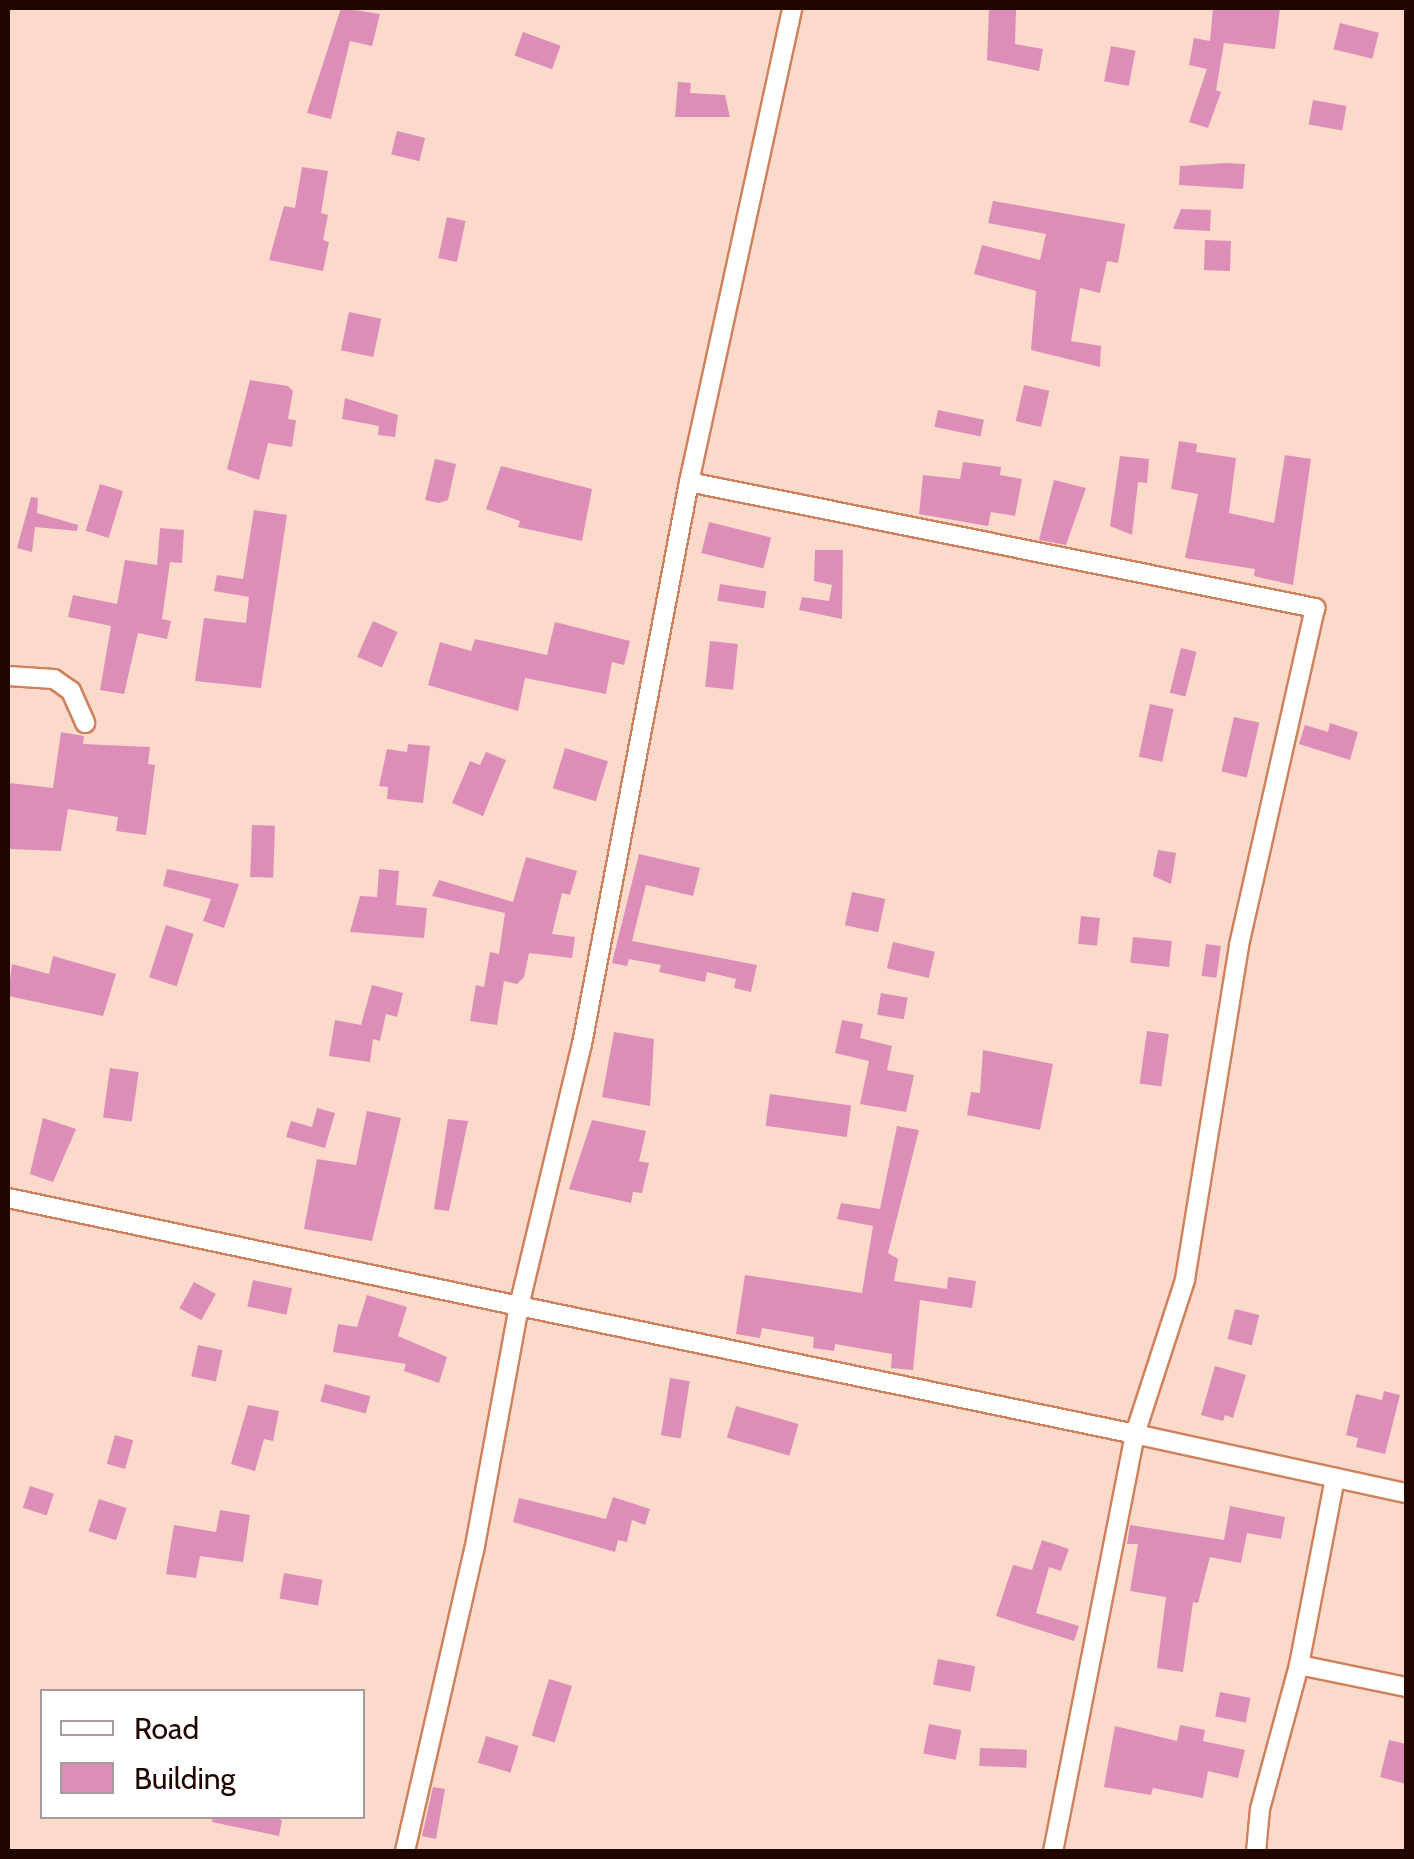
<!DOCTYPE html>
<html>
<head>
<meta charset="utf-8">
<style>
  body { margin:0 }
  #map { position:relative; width:1414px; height:1859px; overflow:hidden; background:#fcdacb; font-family:Cabin,sans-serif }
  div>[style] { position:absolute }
  .building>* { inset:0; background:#dc8eb8; transform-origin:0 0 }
  .roads { filter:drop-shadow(2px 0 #ce815c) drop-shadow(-2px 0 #ce815c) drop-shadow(0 2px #ce815c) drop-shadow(0 -2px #ce815c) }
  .minor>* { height:18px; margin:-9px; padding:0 9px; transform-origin:9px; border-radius:9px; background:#fff }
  span { translate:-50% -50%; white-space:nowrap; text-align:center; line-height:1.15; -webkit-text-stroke:10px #fff; paint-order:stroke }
  .frame { position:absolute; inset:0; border:10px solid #210600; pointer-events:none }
  .legend { position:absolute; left:40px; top:1689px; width:325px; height:130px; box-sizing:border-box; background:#fff; border:2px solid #a69b99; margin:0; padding:12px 18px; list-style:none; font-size:30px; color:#210600 }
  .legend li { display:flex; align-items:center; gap:20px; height:50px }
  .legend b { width:50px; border:2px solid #a69b99 }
</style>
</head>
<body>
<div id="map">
  <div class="building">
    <div style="clip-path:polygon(341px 8px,380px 14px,372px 46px,350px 41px,331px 119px,307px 113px)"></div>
    <div style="clip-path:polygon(1213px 8px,1280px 8px,1275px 49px,1224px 43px,1216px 90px,1221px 92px,1208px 128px,1189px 122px,1207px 69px,1189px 65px,1194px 38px,1210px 41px)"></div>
    <div style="clip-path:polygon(989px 9px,1016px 10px,1015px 44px,1043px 49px,1039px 71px,987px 60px)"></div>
    <div style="left:1340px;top:23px;width:40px;height:27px;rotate:14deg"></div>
    <div style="left:523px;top:32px;width:40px;height:25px;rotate:20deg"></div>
    <div style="left:1111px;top:46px;width:25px;height:36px;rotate:11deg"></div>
    <div style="clip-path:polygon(678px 82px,691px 83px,690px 93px,725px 95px,730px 117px,675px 117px)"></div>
    <div style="left:1313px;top:100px;width:34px;height:25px;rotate:10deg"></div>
    <div style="left:397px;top:131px;width:29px;height:24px;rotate:14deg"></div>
    <div style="clip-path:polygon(1226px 163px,1245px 164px,1243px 189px,1179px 185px,1180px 166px)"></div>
    <div style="clip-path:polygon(302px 167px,328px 171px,321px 213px,328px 215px,323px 240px,329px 242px,323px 271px,269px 260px,284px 206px,295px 208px)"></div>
    <div style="clip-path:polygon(993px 201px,1125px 224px,1118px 263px,1107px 261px,1100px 293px,1080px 288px,1071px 341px,1101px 346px,1100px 367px,1031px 350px,1036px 291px,974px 274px,982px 245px,1040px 260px,1046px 234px,988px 223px)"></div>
    <div style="clip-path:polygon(1181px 209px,1211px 210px,1210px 231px,1173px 229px)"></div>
    <div style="left:447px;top:217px;width:19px;height:42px;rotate:12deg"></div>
    <div style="left:1205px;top:240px;width:26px;height:30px;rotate:2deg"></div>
    <div style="left:349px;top:312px;width:33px;height:39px;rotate:12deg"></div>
    <div style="clip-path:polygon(250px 380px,288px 386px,293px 391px,288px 419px,296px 420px,292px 447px,268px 443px,259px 480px,227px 469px)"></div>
    <div style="left:1024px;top:385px;width:26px;height:37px;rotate:13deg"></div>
    <div style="clip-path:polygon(345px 398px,398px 415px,395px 437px,378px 435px,379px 426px,342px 419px)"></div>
    <div style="left:938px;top:410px;width:47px;height:17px;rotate:12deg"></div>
    <div style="clip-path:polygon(1179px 441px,1197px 444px,1196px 452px,1236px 458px,1229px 513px,1274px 523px,1285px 455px,1311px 459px,1293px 585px,1254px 576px,1255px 569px,1185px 558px,1198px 494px,1171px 489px)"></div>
    <div style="clip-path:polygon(1120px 456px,1149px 459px,1147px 483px,1138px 482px,1132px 535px,1110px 526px)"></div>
    <div style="clip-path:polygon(435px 459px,456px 464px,448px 500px,439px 503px,425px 500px)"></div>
    <div style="clip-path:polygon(963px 462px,1001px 467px,1000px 475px,1022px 479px,1015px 516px,991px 512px,988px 526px,919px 514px,923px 475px,960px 479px)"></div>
    <div style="clip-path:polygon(501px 466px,592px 489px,582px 541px,518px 527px,520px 521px,486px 509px)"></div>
    <div style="clip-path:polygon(1054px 480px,1086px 488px,1066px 545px,1039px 540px)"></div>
    <div style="left:100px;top:484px;width:24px;height:49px;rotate:17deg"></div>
    <div style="clip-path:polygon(31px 497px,38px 498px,37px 513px,78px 525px,77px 531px,35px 527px,32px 552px,17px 548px)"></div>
    <div style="clip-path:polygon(254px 510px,287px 515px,261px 688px,195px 681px,204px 618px,246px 623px,249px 597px,214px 591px,217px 575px,243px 579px)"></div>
    <div style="left:709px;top:522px;width:64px;height:32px;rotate:14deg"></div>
    <div style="clip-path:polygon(160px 528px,184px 530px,182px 563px,170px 562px,162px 619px,171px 621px,167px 639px,138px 633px,124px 694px,100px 690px,111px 626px,68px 617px,73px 595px,117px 604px,125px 560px,157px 565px)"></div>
    <div style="clip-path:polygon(815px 550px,843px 550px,842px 619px,799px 610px,802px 597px,829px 601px,832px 585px,814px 581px)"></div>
    <div style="left:720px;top:584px;width:47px;height:17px;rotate:9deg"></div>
    <div style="left:373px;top:621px;width:27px;height:39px;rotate:24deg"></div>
    <div style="clip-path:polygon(555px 622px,630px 641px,624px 665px,612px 662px,606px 694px,525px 678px,518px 711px,428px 685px,440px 642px,471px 651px,475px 639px,547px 655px)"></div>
    <div style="left:710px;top:641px;width:28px;height:46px;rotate:6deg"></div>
    <div style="left:1181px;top:648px;width:16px;height:46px;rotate:14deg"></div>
    <div style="left:1150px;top:704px;width:24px;height:54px;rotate:12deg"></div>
    <div style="left:1234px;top:717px;width:26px;height:56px;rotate:13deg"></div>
    <div style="clip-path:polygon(1330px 723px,1358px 732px,1350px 760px,1299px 744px,1305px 725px,1328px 732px)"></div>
    <div style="clip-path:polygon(61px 732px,84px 736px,83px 744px,150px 747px,148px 764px,155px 765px,146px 835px,116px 831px,118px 817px,68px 809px,61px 851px,8px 849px,10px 783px,53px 788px)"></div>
    <div style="clip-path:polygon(408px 744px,430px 746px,423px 803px,387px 799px,388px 787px,379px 786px,387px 749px,407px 752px)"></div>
    <div style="left:565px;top:748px;width:45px;height:42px;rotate:17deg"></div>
    <div style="clip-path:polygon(486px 752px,506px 760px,483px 816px,452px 803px,470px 761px,480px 765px)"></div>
    <div style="left:252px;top:825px;width:23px;height:52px;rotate:2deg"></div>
    <div style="clip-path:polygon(1158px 850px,1176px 853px,1171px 884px,1153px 876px)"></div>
    <div style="clip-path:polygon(639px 854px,700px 868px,693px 896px,646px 885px,632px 941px,757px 965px,751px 992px,734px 988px,736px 979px,707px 972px,705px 982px,659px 972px,661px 965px,629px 959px,627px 966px,612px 963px)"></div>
    <div style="clip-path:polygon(526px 857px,577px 871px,570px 895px,562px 893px,552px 934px,575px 937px,572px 958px,529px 953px,524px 977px,517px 984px,504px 981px,497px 1025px,470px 1021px,476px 985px,484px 987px,490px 952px,499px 954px,505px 913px,432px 896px,439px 880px,513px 902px)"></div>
    <div style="clip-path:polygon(167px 869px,239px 884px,224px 928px,203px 921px,211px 899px,163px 886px)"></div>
    <div style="clip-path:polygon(379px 869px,399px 871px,396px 905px,427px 908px,424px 938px,350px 932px,360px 896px,377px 897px)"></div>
    <div style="left:852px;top:892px;width:34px;height:34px;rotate:12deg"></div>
    <div style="left:1081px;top:916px;width:19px;height:28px;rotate:6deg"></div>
    <div style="left:166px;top:925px;width:29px;height:55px;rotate:18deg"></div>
    <div style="left:1133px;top:937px;width:39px;height:26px;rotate:6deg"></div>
    <div style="left:893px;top:942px;width:43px;height:27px;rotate:13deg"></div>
    <div style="left:1206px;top:944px;width:15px;height:32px;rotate:8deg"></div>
    <div style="clip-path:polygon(53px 956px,116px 974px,103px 1016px,8px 996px,12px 964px,49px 974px)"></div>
    <div style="clip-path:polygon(372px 985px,403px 993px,397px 1017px,386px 1014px,380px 1041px,373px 1039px,370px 1062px,329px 1056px,335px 1020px,361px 1025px)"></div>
    <div style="left:881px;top:993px;width:27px;height:22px;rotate:10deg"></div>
    <div style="clip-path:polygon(842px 1020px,863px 1024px,860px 1038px,892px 1046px,887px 1070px,914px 1075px,906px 1112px,860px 1104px,869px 1061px,835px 1053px)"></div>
    <div style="left:1147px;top:1031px;width:22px;height:53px;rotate:8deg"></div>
    <div style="clip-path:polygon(614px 1032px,654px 1039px,650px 1106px,602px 1097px)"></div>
    <div style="clip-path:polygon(983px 1050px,1053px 1064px,1040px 1130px,967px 1115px,971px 1092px,980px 1093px)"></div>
    <div style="left:110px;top:1068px;width:29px;height:50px;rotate:8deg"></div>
    <div style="left:770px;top:1094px;width:82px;height:32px;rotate:8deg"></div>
    <div style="clip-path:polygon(317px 1108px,335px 1113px,325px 1148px,286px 1137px,291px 1121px,312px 1127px)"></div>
    <div style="clip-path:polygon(367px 1111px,401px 1118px,372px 1241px,304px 1229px,317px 1159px,356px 1165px)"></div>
    <div style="clip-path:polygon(43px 1118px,76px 1129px,53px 1182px,30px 1174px)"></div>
    <div style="clip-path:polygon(448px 1119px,468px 1121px,449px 1211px,434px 1209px)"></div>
    <div style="clip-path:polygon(592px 1120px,646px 1131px,639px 1161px,649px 1163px,642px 1193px,633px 1192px,631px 1203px,569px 1189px)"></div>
    <div style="clip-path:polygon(897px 1126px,919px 1130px,888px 1253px,898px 1259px,894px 1281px,947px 1289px,948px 1277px,976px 1281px,972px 1308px,920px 1300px,913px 1370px,891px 1368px,892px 1354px,835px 1344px,834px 1351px,813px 1348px,814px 1337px,762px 1328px,760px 1338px,736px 1334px,745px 1275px,862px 1293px,873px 1226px,837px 1219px,841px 1203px,880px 1209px)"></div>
    <div style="left:253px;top:1280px;width:40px;height:27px;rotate:12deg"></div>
    <div style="left:194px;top:1282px;width:25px;height:30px;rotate:29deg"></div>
    <div style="clip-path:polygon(367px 1295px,407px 1307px,398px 1336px,447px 1357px,439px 1383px,404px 1371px,406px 1364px,333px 1352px,338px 1324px,357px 1327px)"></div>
    <div style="left:1235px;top:1309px;width:25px;height:31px;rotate:14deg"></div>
    <div style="left:198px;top:1345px;width:25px;height:32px;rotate:12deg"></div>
    <div style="clip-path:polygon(1215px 1366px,1246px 1375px,1233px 1418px,1225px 1415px,1223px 1421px,1201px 1415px)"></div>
    <div style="left:670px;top:1378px;width:20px;height:58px;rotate:9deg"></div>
    <div style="left:325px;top:1384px;width:47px;height:18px;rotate:15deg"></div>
    <div style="clip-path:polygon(1384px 1391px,1400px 1395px,1385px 1454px,1356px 1447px,1358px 1438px,1346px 1435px,1356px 1394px,1382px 1400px)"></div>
    <div style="clip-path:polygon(248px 1405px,279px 1411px,273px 1441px,264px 1439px,255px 1471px,231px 1464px)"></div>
    <div style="left:736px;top:1406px;width:65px;height:33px;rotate:16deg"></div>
    <div style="left:115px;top:1435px;width:19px;height:30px;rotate:16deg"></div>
    <div style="left:30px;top:1486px;width:25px;height:23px;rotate:18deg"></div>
    <div style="clip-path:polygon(613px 1497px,650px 1509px,645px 1525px,632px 1520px,627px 1542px,618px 1540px,615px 1552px,513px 1522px,519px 1498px,606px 1519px)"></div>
    <div style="left:99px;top:1499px;width:29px;height:34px;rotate:18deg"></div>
    <div style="clip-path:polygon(1230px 1506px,1285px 1517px,1281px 1539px,1247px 1533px,1241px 1563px,1210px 1557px,1198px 1603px,1193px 1602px,1183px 1672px,1157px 1668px,1166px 1597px,1130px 1591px,1138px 1544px,1127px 1544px,1130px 1525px,1224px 1540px)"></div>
    <div style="clip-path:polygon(220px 1510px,250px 1515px,243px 1562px,200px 1556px,196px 1578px,166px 1574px,174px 1525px,216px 1532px)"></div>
    <div style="clip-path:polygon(1042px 1540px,1069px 1549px,1061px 1571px,1049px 1567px,1036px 1613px,1079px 1626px,1074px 1641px,996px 1616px,1013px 1565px,1032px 1570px)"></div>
    <div style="left:284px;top:1573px;width:39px;height:26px;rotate:10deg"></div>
    <div style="left:938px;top:1659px;width:38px;height:26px;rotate:11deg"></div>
    <div style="left:549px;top:1679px;width:24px;height:59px;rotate:17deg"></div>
    <div style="left:1220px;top:1692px;width:31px;height:25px;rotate:11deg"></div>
    <div style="left:929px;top:1724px;width:33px;height:30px;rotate:11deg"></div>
    <div style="clip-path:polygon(1180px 1725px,1205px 1730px,1203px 1741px,1245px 1750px,1238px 1778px,1208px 1771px,1203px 1798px,1153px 1788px,1151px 1795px,1104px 1787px,1115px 1726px,1177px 1741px)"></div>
    <div style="left:486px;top:1736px;width:34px;height:28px;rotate:17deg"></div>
    <div style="clip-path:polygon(1389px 1740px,1406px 1744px,1406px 1784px,1380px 1777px)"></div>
    <div style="left:980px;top:1748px;width:47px;height:18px;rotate:2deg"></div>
    <div style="clip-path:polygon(433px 1787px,445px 1789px,436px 1839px,422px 1836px)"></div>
    <div style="clip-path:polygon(213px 1816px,267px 1816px,282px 1820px,279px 1836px,212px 1822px)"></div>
  </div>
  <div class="roads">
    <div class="minor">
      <div style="left:689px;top:482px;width:485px;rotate:-77.7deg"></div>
      <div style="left:8px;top:676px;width:46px;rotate:3.7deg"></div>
      <div style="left:54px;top:679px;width:21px;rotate:35deg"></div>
      <div style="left:71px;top:691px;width:35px;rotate:66deg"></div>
      <div style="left:8px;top:1198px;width:522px;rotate:11.93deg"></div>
      <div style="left:519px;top:1306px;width:269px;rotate:-76.5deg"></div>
      <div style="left:582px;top:1044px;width:572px;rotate:-79.22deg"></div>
      <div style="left:689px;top:482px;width:639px;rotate:11.38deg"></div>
      <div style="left:1315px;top:608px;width:346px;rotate:102.7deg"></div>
      <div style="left:1239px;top:946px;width:338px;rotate:99.2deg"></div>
      <div style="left:1185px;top:1280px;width:162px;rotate:108deg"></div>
      <div style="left:1135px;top:1434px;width:629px;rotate:-168.26deg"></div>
      <div style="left:519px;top:1306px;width:248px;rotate:100.4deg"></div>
      <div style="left:474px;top:1550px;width:310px;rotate:102.9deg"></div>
      <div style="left:1335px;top:1478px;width:190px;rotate:100.9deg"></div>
      <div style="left:1299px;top:1665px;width:109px;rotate:11.6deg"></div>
      <div style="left:1053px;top:1852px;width:426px;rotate:-78.9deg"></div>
      <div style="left:1135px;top:1434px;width:277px;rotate:12.3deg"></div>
      <div style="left:1256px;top:1852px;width:43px;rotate:-84.7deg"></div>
      <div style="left:1260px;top:1809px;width:149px;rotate:-74.8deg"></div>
    </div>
  </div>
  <div class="frame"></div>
  <ul class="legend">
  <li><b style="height:12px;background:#fff"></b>Road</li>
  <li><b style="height:28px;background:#dc8eb8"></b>Building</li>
  </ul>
</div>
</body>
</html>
